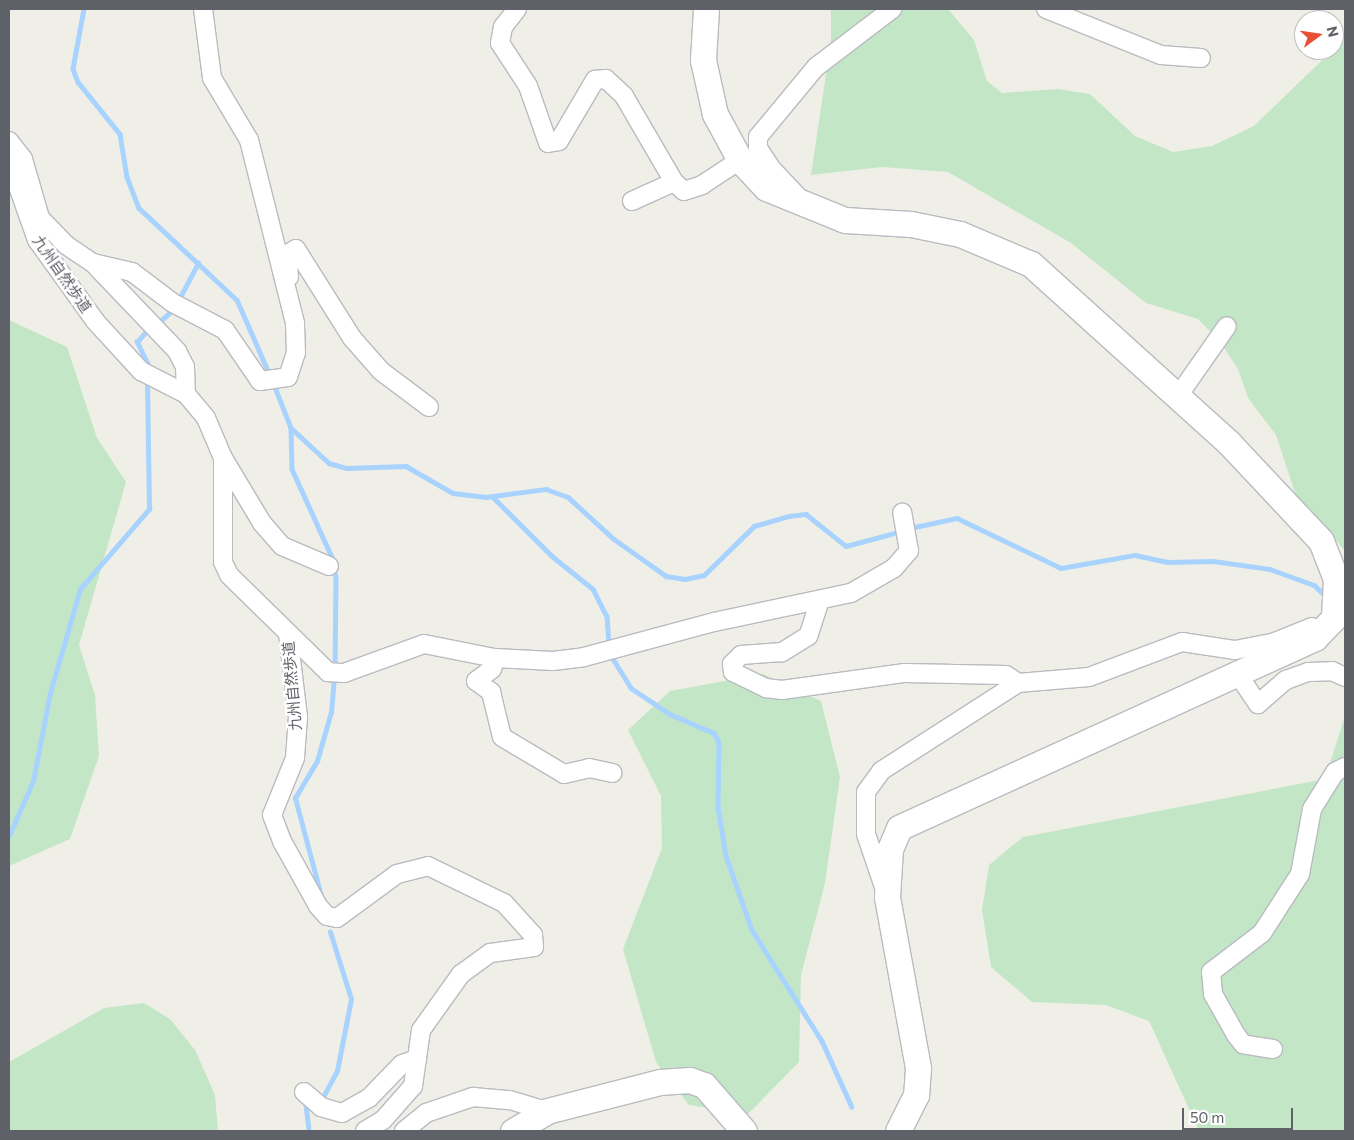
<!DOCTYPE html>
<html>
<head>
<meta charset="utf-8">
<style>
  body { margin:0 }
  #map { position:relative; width:1354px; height:1140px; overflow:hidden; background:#f0efe7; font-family:Commissioner,"Noto Sans JP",sans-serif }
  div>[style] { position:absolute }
  .green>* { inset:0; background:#c3e7c6 }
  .stream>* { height:4.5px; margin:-2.25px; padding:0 2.25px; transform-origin:2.25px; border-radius:2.25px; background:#a8d3fe }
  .roads { filter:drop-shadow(1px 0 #b9bbc0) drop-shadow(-1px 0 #b9bbc0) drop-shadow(0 1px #b9bbc0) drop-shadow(0 -1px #b9bbc0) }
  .street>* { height:18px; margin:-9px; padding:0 9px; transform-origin:9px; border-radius:9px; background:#fff }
  .secondary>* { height:25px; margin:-12.5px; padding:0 12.5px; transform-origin:12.5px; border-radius:12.5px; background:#fff }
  span { translate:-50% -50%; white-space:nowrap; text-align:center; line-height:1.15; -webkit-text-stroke:4.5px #fff; paint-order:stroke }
  .street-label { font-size:15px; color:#5e6167 }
  .frame { position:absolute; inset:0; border:10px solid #5e6167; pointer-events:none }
  .north { position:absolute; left:1294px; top:10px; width:50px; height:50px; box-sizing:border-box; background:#fff; border:1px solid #bfc0c2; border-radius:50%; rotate:76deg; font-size:14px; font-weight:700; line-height:20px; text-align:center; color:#5e6167 }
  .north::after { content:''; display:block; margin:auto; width:18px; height:22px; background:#e94f34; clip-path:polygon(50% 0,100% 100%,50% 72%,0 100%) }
  .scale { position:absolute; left:1182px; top:1108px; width:111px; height:22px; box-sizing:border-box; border:2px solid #5e6167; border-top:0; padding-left:6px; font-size:15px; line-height:18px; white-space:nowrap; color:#5e6167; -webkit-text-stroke:4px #fff; paint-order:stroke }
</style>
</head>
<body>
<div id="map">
  <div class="green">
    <div style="clip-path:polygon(831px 9px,948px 9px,974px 40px,987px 81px,1002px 93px,1058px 89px,1090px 94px,1135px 136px,1173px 152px,1212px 146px,1254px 126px,1345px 38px,1345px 551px,1295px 493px,1276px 435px,1248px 398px,1238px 369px,1220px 342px,1198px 319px,1146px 303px,1071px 243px,948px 172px,882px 167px,811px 175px,831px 40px)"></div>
    <div style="clip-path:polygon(9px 320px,67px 347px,97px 438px,126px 482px,79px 645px,95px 695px,99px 756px,70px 839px,9px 866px)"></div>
    <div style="clip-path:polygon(763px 674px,821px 701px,840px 777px,825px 883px,801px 975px,799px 1062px,748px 1114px,689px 1105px,656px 1062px,623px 949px,662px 848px,661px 796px,628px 730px,670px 691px)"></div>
    <div style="clip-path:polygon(1345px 716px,1345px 1131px,1199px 1131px,1149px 1021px,1106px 1005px,1032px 1002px,991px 967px,982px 910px,989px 865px,1023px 837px,1325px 779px)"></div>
    <div style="clip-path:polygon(144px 1003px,170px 1019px,195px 1050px,215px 1095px,218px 1131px,9px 1131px,9px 1062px,104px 1008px)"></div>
  </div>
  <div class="stream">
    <div style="left:84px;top:9px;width:61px;rotate:100.4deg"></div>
    <div style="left:73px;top:69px;width:14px;rotate:69deg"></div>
    <div style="left:78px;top:82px;width:67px;rotate:51.1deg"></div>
    <div style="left:120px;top:134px;width:44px;rotate:80.8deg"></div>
    <div style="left:127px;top:177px;width:33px;rotate:69deg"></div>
    <div style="left:139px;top:208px;width:134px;rotate:43.2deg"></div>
    <div style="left:237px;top:300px;width:82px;rotate:66.3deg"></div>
    <div style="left:178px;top:301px;width:43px;rotate:-62.2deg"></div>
    <div style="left:157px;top:324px;width:24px;rotate:-42deg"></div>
    <div style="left:149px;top:367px;width:28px;rotate:-116deg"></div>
    <div style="left:137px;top:342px;width:20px;rotate:-49deg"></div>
    <div style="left:273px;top:382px;width:49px;rotate:68.6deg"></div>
    <div style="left:291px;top:428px;width:52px;rotate:42.6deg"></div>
    <div style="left:329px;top:463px;width:18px;rotate:16deg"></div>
    <div style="left:346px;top:468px;width:60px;rotate:-1.9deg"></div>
    <div style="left:406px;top:466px;width:54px;rotate:29.9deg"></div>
    <div style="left:453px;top:493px;width:33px;rotate:7deg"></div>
    <div style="left:486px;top:497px;width:61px;rotate:-7.6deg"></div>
    <div style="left:546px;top:489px;width:23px;rotate:20deg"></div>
    <div style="left:568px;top:497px;width:62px;rotate:42.4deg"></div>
    <div style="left:614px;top:539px;width:64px;rotate:35.4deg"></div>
    <div style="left:666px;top:576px;width:19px;rotate:9deg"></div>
    <div style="left:685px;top:579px;width:19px;rotate:-12deg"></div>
    <div style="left:704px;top:575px;width:70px;rotate:-44.4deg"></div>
    <div style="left:754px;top:526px;width:36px;rotate:-16deg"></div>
    <div style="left:789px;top:516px;width:17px;rotate:-7deg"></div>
    <div style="left:806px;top:514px;width:51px;rotate:38.7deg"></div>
    <div style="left:846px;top:546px;width:58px;rotate:-15deg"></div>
    <div style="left:291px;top:428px;width:41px;rotate:88.6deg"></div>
    <div style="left:292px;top:469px;width:97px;rotate:65.6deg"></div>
    <div style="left:332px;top:557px;width:20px;rotate:79deg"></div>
    <div style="left:336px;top:577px;width:91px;rotate:90.6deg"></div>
    <div style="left:492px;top:496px;width:85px;rotate:45deg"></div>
    <div style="left:552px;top:556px;width:53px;rotate:38.8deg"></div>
    <div style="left:593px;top:589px;width:30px;rotate:63deg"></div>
    <div style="left:607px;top:616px;width:30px;rotate:86deg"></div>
    <div style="left:910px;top:528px;width:48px;rotate:-12deg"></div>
    <div style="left:957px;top:518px;width:115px;rotate:25.7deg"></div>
    <div style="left:1061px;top:568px;width:75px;rotate:-10deg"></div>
    <div style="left:1135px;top:555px;width:33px;rotate:12deg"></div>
    <div style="left:1167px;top:562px;width:46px;rotate:-1.2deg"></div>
    <div style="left:1213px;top:561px;width:58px;rotate:8deg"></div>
    <div style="left:1270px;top:569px;width:47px;rotate:20deg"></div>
    <div style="left:1314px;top:585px;width:16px;rotate:43deg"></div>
    <div style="left:610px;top:654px;width:40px;rotate:58deg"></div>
    <div style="left:631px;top:688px;width:47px;rotate:33.7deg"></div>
    <div style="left:670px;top:714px;width:48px;rotate:23.4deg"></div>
    <div style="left:714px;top:733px;width:10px;rotate:61deg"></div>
    <div style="left:719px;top:742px;width:65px;rotate:90.9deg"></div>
    <div style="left:718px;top:807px;width:50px;rotate:80.7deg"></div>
    <div style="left:726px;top:856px;width:78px;rotate:70.6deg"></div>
    <div style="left:752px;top:930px;width:131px;rotate:57.8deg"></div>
    <div style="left:822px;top:1041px;width:72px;rotate:65.6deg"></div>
    <div style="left:9px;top:836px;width:60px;rotate:-66.4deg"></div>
    <div style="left:33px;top:781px;width:90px;rotate:-79.1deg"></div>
    <div style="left:50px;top:693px;width:108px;rotate:-73.9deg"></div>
    <div style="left:80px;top:589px;width:106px;rotate:-49.2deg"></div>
    <div style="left:149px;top:509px;width:129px;rotate:-90.9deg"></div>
    <div style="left:321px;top:896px;width:101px;rotate:-104.9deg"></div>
    <div style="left:295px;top:798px;width:43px;rotate:-59.3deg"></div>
    <div style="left:317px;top:761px;width:51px;rotate:-74.1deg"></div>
    <div style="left:331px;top:712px;width:37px;rotate:-85deg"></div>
    <div style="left:322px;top:1099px;width:32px;rotate:-62deg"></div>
    <div style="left:337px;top:1071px;width:73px;rotate:-79deg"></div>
    <div style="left:351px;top:999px;width:70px;rotate:-107.4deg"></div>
    <div style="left:306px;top:1105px;width:23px;rotate:83deg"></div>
  </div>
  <div class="roads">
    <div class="street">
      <div style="left:517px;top:9px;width:23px;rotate:128deg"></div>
      <div style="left:503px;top:27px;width:16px;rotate:101deg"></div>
      <div style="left:500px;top:43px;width:51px;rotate:56.9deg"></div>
      <div style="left:528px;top:86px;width:60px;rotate:70.7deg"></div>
      <div style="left:548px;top:143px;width:11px;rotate:-10deg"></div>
      <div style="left:559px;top:141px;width:71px;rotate:-59.5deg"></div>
      <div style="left:595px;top:80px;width:11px;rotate:-5deg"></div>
      <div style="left:606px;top:79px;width:25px;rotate:43deg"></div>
      <div style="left:624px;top:96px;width:99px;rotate:59.8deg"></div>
      <div style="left:674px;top:182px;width:13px;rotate:42deg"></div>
      <div style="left:684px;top:191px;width:19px;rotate:-18deg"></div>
      <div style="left:702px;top:185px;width:45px;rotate:-33.3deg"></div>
      <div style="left:1046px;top:9px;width:124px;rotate:21.8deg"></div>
      <div style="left:1161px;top:55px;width:40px;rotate:4.3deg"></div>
      <div style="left:9px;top:141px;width:23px;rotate:52deg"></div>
      <div style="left:23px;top:159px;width:61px;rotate:73.9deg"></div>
      <div style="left:40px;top:218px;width:37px;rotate:46deg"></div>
      <div style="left:66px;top:245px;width:32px;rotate:34deg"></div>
      <div style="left:93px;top:263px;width:40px;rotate:13deg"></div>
      <div style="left:132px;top:272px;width:51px;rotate:37.1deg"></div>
      <div style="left:173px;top:303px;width:59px;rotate:27.4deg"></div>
      <div style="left:225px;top:330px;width:62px;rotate:55.5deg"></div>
      <div style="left:260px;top:381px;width:28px;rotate:-8deg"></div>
      <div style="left:288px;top:377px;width:25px;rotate:-72deg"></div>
      <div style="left:296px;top:353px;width:30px;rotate:-92deg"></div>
      <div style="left:295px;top:323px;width:189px;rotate:-104.1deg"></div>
      <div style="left:249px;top:140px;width:72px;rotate:-120.8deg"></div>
      <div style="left:212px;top:78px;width:70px;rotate:-97.4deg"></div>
      <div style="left:9px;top:161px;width:84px;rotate:70.5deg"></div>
      <div style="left:37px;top:240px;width:101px;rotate:54.3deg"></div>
      <div style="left:96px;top:322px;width:67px;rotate:47.4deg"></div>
      <div style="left:141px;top:371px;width:51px;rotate:27.1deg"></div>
      <div style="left:186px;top:394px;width:31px;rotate:50deg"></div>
      <div style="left:206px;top:418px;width:43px;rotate:67deg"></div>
      <div style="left:223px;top:458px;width:104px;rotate:90deg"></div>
      <div style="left:223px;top:562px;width:14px;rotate:65deg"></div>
      <div style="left:229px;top:575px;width:139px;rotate:44.4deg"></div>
      <div style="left:328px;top:672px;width:16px;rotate:4deg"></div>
      <div style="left:344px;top:673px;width:85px;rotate:-19.9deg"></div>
      <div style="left:424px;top:644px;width:72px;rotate:11.2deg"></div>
      <div style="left:495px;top:658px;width:58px;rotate:3deg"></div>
      <div style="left:553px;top:661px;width:31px;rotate:-7deg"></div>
      <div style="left:584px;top:657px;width:135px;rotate:-15.1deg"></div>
      <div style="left:714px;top:622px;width:140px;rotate:-12deg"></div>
      <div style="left:851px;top:593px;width:50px;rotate:-30.2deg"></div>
      <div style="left:894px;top:568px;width:23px;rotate:-49deg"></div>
      <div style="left:909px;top:551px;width:39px;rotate:-100deg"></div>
      <div style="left:800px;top:199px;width:42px;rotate:-133.1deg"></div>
      <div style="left:771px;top:168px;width:24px;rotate:-123deg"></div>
      <div style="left:758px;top:148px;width:11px;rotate:-90deg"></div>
      <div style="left:758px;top:137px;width:91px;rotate:-50.4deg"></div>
      <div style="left:816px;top:67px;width:96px;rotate:-37.3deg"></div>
      <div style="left:632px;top:201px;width:46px;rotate:-24.3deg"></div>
      <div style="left:93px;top:263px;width:122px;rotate:46.3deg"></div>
      <div style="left:177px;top:351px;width:18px;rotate:63deg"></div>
      <div style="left:185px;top:367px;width:27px;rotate:88deg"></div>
      <div style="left:289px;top:277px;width:23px;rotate:-95deg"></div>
      <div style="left:287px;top:254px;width:10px;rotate:-29deg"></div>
      <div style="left:296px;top:249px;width:105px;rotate:57.8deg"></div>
      <div style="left:352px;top:338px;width:44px;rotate:48.7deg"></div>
      <div style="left:381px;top:371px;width:60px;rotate:36.9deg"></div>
      <div style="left:1178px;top:396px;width:85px;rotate:-55deg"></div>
      <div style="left:223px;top:458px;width:76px;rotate:59deg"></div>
      <div style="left:262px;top:523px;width:30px;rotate:49deg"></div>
      <div style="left:282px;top:546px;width:51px;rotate:23.1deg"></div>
      <div style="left:820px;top:600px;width:38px;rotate:108deg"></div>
      <div style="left:808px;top:636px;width:31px;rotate:148deg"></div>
      <div style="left:782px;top:652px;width:41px;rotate:175.8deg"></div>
      <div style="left:741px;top:655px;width:13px;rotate:135deg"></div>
      <div style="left:732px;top:664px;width:8px;rotate:83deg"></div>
      <div style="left:733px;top:672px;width:37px;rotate:26deg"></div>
      <div style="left:766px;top:688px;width:16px;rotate:7deg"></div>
      <div style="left:782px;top:690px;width:124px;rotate:-7.9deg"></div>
      <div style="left:905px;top:673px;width:101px;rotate:1.1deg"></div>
      <div style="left:1006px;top:675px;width:14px;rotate:34deg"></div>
      <div style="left:288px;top:634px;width:84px;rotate:83.1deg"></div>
      <div style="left:298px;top:717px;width:41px;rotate:94.2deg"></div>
      <div style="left:295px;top:758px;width:61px;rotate:112deg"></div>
      <div style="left:272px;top:815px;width:30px;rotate:69deg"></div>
      <div style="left:283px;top:843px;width:72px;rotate:60.9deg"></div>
      <div style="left:318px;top:906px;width:13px;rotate:48deg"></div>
      <div style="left:327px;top:916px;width:10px;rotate:11deg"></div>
      <div style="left:337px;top:918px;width:74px;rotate:-36.3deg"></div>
      <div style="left:397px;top:874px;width:32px;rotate:-14deg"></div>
      <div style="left:428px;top:866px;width:85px;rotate:26deg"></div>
      <div style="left:504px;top:903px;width:43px;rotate:47.8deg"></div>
      <div style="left:533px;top:935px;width:12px;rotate:85deg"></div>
      <div style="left:534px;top:947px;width:44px;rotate:172.2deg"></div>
      <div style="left:490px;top:953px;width:36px;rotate:144deg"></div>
      <div style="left:461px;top:974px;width:69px;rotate:125.5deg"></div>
      <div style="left:421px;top:1030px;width:57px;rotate:98.1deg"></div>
      <div style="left:413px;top:1086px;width:45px;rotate:131.4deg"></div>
      <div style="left:383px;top:1120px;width:21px;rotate:149deg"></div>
      <div style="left:495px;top:658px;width:11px;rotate:105deg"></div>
      <div style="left:492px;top:669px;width:20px;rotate:143deg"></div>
      <div style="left:476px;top:681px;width:19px;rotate:36deg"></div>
      <div style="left:491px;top:692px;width:46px;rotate:76.3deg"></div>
      <div style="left:502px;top:737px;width:72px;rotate:30.8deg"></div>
      <div style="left:564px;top:774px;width:26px;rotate:-13deg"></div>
      <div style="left:589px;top:768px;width:24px;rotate:12deg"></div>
      <div style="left:1239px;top:676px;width:34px;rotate:56deg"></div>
      <div style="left:1258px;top:704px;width:37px;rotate:-41deg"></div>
      <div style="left:1286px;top:680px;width:23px;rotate:-20deg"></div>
      <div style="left:1308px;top:672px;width:24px;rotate:-2deg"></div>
      <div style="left:1332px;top:671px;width:14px;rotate:25deg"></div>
      <div style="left:884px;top:887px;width:56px;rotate:-108.8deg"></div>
      <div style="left:866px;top:834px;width:42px;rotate:-90deg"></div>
      <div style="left:866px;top:792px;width:26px;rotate:-54deg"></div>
      <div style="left:881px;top:771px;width:163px;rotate:-32.7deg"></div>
      <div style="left:1018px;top:683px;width:71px;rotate:-4.8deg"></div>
      <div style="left:1089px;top:677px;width:99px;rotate:-20.6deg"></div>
      <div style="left:1182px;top:642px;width:54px;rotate:8.6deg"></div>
      <div style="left:1235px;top:650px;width:38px;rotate:-11deg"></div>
      <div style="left:1272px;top:643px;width:43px;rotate:-21.8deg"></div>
      <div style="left:1273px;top:1049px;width:30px;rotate:-171deg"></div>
      <div style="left:1243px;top:1044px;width:11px;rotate:-128deg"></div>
      <div style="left:1236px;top:1035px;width:47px;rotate:-119.3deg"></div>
      <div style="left:1213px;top:994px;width:22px;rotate:-95deg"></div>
      <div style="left:1211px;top:972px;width:64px;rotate:-37.4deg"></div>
      <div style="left:1262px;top:933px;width:70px;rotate:-57.2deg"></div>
      <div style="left:1300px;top:874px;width:66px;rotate:-79.5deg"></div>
      <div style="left:1312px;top:809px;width:44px;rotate:-58.1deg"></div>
      <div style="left:1335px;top:772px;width:11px;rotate:-27deg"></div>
      <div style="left:304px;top:1092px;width:23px;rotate:41deg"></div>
      <div style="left:321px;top:1107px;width:22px;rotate:16deg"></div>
      <div style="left:342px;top:1113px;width:31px;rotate:-29deg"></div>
      <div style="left:369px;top:1098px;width:47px;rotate:-45.9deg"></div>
      <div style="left:402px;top:1064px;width:16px;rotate:-18deg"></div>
      <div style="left:404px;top:1131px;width:28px;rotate:-39deg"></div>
      <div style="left:426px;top:1113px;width:50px;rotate:-18.8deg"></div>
      <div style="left:473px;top:1097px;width:37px;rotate:5deg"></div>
      <div style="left:510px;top:1100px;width:39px;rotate:17deg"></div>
    </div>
    <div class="secondary">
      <div style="left:706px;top:9px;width:51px;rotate:93.4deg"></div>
      <div style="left:703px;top:60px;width:55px;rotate:77.5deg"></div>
      <div style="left:715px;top:114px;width:52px;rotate:61.5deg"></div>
      <div style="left:740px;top:160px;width:38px;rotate:47deg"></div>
      <div style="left:766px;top:188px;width:85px;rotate:22.1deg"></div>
      <div style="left:845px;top:220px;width:66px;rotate:3.5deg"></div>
      <div style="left:911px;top:224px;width:50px;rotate:11.5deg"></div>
      <div style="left:960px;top:234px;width:77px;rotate:22.9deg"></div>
      <div style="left:1031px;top:264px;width:267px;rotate:42.1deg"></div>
      <div style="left:1229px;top:443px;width:134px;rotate:46.8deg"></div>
      <div style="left:1321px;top:541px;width:41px;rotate:68.5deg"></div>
      <div style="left:1336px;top:579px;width:39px;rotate:93deg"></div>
      <div style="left:1334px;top:618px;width:28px;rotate:134deg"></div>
      <div style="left:1315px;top:638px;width:457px;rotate:155.5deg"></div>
      <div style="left:899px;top:828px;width:23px;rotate:113deg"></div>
      <div style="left:890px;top:849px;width:48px;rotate:93.6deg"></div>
      <div style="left:887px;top:897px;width:174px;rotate:79.7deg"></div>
      <div style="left:918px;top:1068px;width:27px;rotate:94deg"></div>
      <div style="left:916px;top:1095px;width:40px;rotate:116.6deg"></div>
      <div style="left:513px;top:1131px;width:39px;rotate:-30deg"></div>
      <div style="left:547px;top:1111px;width:117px;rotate:-14.4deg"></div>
      <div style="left:660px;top:1082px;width:30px;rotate:-4deg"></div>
      <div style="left:690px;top:1080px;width:15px;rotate:20deg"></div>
      <div style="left:704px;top:1085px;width:61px;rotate:49deg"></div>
    </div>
  </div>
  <div class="street-label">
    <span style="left:62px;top:274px;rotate:55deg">九州自然歩道</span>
    <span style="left:292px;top:686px;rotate:-95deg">九州自然歩道</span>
  </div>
  <div class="frame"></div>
  <div class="north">N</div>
  <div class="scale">50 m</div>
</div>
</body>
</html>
